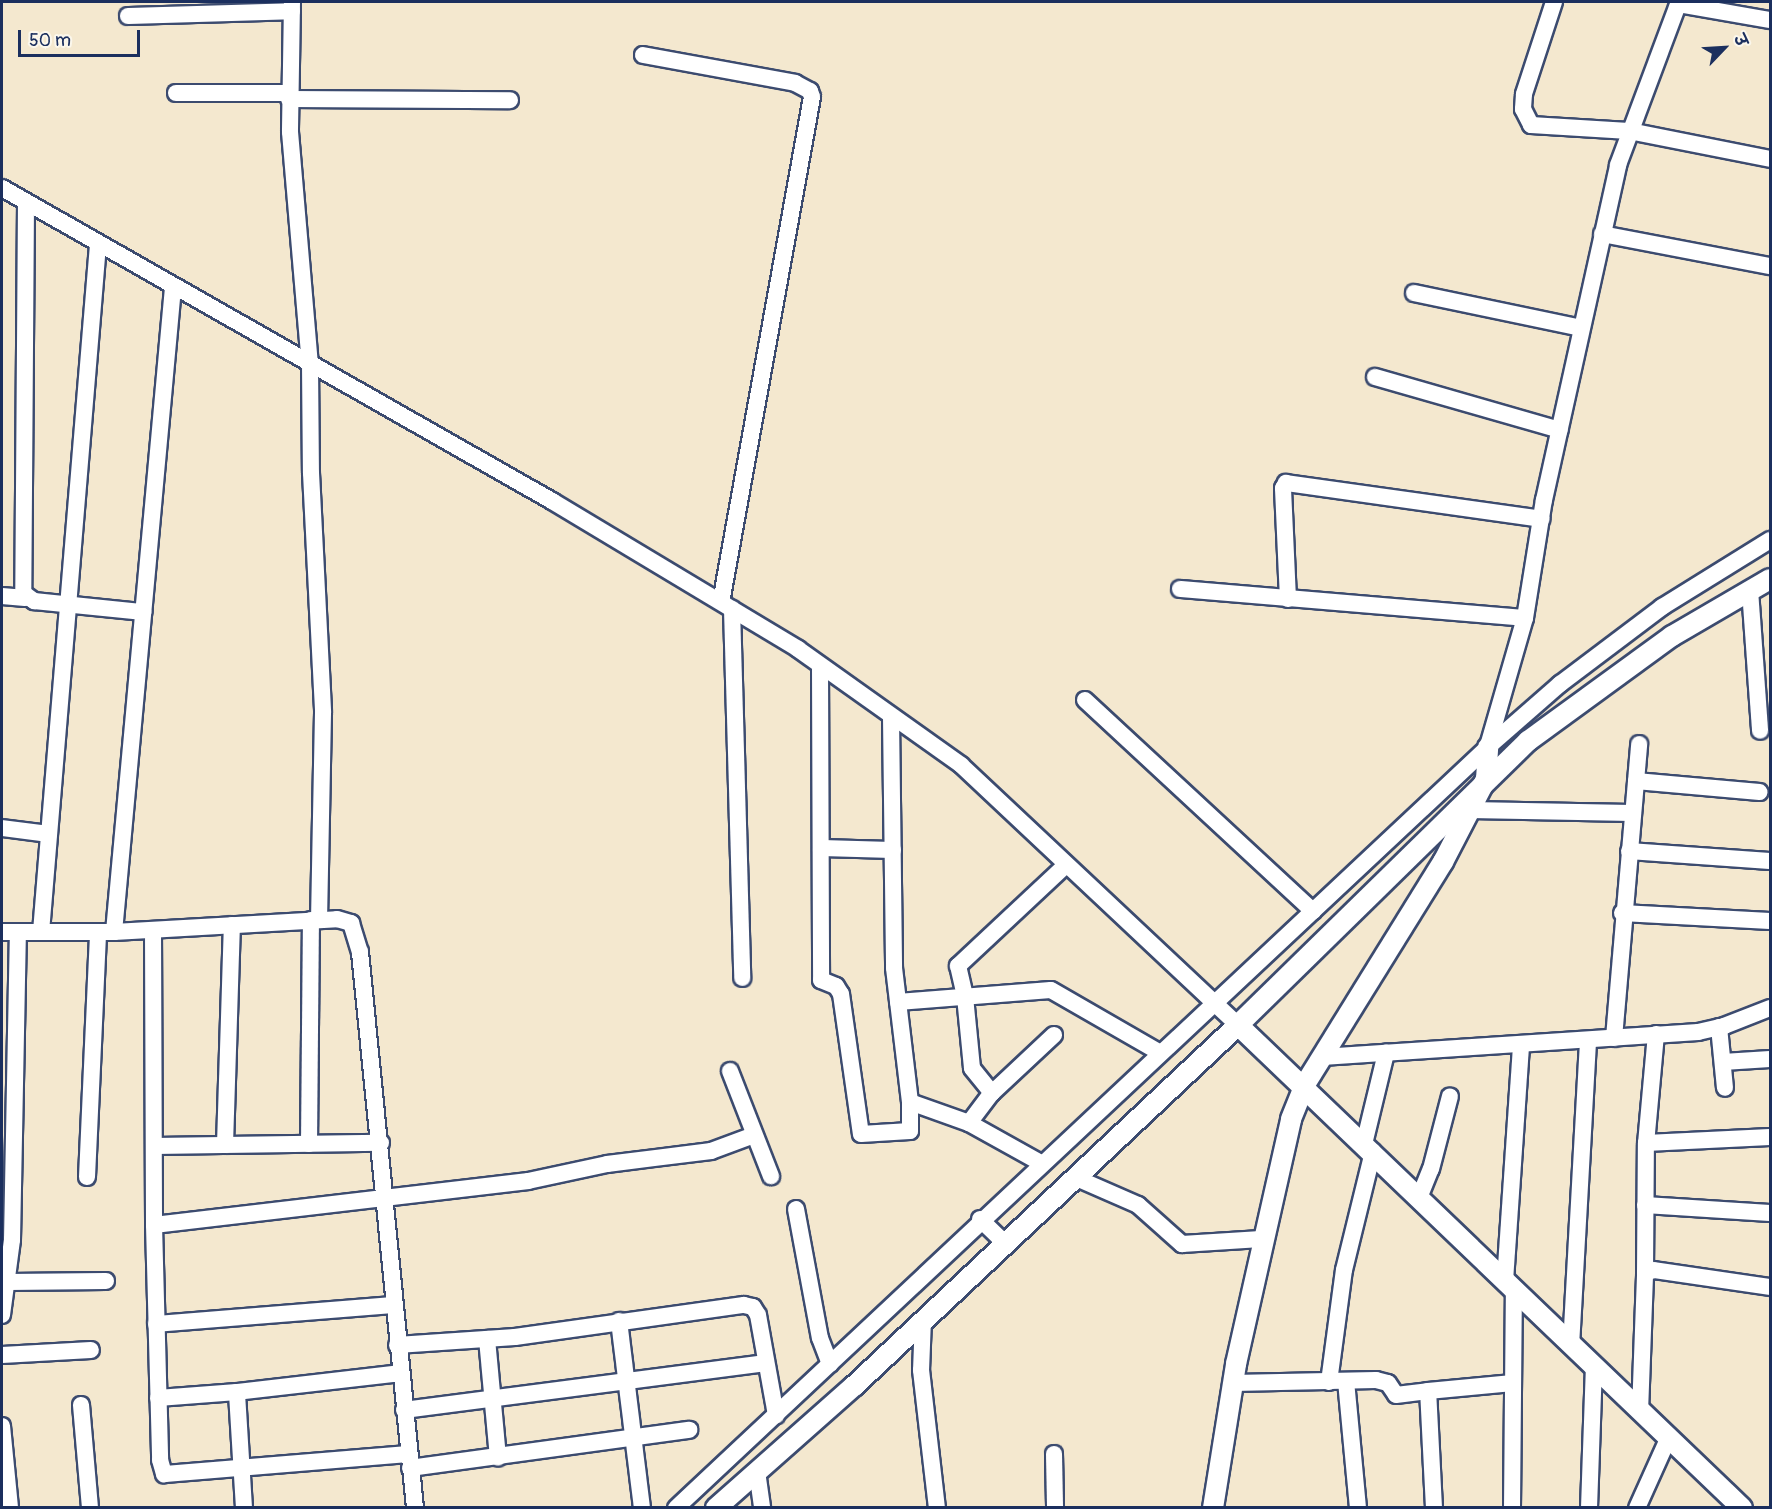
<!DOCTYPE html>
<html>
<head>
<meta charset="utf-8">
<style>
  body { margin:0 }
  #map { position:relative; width:1772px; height:1509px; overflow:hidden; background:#f4e8cf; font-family:Pangolin,"Playpen Sans Deva",sans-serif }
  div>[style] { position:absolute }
  .roads { filter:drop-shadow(2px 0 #3c4b6f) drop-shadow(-2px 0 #3c4b6f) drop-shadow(0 2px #3c4b6f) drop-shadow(0 -2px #3c4b6f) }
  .minor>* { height:16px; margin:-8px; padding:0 8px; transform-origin:8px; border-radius:8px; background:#fff }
  .tertiary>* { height:20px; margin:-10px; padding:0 10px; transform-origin:10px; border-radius:10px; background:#fff }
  span { translate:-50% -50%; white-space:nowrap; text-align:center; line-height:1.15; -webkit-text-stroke:4.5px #fbf7ec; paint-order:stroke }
  .frame { position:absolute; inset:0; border:3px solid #1b2f5e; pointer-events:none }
  .north { position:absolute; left:1694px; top:18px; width:60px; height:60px; -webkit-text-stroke:4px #fbf7ec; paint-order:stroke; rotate:65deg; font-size:16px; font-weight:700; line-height:24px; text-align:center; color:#1b2f5e }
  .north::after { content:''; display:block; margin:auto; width:21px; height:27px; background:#1b2f5e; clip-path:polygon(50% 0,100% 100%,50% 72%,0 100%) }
  .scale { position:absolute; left:18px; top:30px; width:122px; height:27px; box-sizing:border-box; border:3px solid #1b2f5e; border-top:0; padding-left:8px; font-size:18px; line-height:21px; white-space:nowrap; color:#1b2f5e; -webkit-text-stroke:4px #fbf7ec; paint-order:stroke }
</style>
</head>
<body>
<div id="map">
  <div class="roads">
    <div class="minor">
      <div style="left:292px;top:2px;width:130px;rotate:90.9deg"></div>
      <div style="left:290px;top:132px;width:233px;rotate:85.1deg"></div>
      <div style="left:310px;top:364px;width:109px;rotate:89.5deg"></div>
      <div style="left:311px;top:473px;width:240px;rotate:87.1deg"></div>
      <div style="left:323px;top:713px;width:207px;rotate:91.1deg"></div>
      <div style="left:1554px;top:2px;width:97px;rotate:108.1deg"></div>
      <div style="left:1524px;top:94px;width:15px;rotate:94deg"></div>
      <div style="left:1523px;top:109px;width:18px;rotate:63deg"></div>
      <div style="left:1531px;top:125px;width:98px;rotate:3.5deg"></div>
      <div style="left:1629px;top:131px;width:144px;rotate:11.2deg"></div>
      <div style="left:1678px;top:4px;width:93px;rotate:9.9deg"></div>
      <div style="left:128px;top:16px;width:164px;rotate:-1.7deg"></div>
      <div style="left:643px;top:55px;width:155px;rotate:10.4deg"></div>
      <div style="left:795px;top:83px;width:17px;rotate:28deg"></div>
      <div style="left:810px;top:91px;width:6px;rotate:72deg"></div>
      <div style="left:812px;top:97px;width:513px;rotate:100.21deg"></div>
      <div style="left:176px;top:93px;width:113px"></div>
      <div style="left:289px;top:99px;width:221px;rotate:0.3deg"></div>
      <div style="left:2px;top:188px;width:633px;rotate:29.64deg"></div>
      <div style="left:552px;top:501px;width:287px;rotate:31deg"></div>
      <div style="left:798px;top:649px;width:200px;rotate:35.4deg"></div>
      <div style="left:961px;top:765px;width:380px;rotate:43.2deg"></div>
      <div style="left:26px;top:203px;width:390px;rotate:90.4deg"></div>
      <div style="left:23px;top:593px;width:14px;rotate:36deg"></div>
      <div style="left:34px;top:601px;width:110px;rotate:5.8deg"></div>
      <div style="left:1602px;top:234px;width:171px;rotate:10.8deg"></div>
      <div style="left:1414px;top:293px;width:171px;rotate:11.8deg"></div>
      <div style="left:1375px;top:377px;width:192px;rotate:16deg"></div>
      <div style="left:1180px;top:589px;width:346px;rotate:4.8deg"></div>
      <div style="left:1750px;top:590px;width:141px;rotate:85.9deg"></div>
      <div style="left:2px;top:596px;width:23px;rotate:5deg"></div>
      <div style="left:1288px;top:599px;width:111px;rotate:-92.6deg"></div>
      <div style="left:1283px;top:488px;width:6px;rotate:-59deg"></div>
      <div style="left:1286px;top:483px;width:258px;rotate:8deg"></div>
      <div style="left:732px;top:609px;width:369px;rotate:88.4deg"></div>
      <div style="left:820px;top:666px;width:314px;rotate:89.8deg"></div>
      <div style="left:821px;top:980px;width:16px;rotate:22deg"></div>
      <div style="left:836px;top:986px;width:9px;rotate:58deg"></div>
      <div style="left:841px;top:994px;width:141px;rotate:81.9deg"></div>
      <div style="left:861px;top:1134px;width:49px;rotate:-3.5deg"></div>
      <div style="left:910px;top:1131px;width:29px;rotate:-90deg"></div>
      <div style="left:1085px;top:700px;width:311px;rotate:42.8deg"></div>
      <div style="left:891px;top:717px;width:251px;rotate:89.3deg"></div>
      <div style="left:894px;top:968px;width:135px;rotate:83.2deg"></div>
      <div style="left:910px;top:1102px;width:63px;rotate:19.6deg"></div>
      <div style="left:969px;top:1123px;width:82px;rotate:29.1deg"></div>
      <div style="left:1488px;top:746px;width:133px;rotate:-73.9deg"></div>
      <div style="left:1525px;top:618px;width:120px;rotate:-80.9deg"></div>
      <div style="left:1544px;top:500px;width:343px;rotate:-77.5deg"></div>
      <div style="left:1618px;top:165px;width:174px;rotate:-69.5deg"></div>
      <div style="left:1636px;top:781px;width:124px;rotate:5.1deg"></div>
      <div style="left:1470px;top:810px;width:162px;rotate:1.1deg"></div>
      <div style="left:2px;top:828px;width:47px;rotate:7.3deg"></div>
      <div style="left:821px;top:848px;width:72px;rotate:1.6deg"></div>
      <div style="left:1629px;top:851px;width:141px;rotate:4.1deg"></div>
      <div style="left:1622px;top:913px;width:148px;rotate:3.1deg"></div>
      <div style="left:153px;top:930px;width:295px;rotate:89.8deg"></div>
      <div style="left:154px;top:1225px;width:235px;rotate:88.5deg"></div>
      <div style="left:160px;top:1460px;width:15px;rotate:74deg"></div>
      <div style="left:164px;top:1474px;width:246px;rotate:-4.7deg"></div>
      <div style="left:2px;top:932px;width:112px"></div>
      <div style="left:114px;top:932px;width:223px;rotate:-3.3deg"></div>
      <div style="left:337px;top:919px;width:15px;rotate:16deg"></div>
      <div style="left:351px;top:923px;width:30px;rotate:73deg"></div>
      <div style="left:360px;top:952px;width:559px;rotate:84.35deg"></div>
      <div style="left:41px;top:932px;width:689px;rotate:-85.26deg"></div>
      <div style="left:114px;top:932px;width:648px;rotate:-84.77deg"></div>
      <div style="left:898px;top:1002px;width:153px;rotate:-4.5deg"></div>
      <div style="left:1051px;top:990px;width:125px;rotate:29.9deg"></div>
      <div style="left:1719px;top:1027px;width:61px;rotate:84.4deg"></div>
      <div style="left:1656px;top:1034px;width:109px;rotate:95.2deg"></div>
      <div style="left:1646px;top:1143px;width:124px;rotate:-2.8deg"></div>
      <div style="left:1614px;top:1038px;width:295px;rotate:-85.1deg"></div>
      <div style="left:1322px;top:1057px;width:377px;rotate:-3.8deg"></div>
      <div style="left:1698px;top:1032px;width:27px;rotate:-13deg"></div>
      <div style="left:1724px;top:1026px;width:49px;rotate:-21.4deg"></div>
      <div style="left:1723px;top:1062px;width:47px;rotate:-3.7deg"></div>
      <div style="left:730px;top:1071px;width:113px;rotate:68.7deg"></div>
      <div style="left:992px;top:1093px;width:85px;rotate:-43.1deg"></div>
      <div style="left:969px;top:1123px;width:38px;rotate:-53deg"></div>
      <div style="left:992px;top:1093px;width:32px;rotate:-129deg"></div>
      <div style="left:972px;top:1068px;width:72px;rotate:-95.6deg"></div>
      <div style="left:965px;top:996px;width:31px;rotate:-103deg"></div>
      <div style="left:958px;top:966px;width:148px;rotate:-43.1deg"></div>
      <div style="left:309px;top:1144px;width:224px;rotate:-89.5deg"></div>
      <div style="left:1364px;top:1144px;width:94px;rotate:-76.4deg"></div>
      <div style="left:225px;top:1145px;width:220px;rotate:-88.2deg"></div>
      <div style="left:154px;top:1146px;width:227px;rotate:-0.8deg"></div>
      <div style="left:87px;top:1177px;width:245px;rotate:-87.4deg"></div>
      <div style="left:1074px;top:1177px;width:70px;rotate:23.6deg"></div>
      <div style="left:1138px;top:1205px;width:59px;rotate:41.6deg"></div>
      <div style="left:1182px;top:1244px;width:79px;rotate:-3.6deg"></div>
      <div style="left:1419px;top:1198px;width:31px;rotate:-68deg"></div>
      <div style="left:1431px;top:1169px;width:75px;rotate:-75.4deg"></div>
      <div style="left:1645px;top:1205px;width:125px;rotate:3.7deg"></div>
      <div style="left:796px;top:1209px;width:131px;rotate:79.5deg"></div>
      <div style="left:820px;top:1338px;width:28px;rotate:69deg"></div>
      <div style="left:980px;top:1219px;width:33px;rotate:44deg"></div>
      <div style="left:154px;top:1225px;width:377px;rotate:-6.7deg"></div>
      <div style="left:528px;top:1181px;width:81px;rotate:-12.1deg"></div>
      <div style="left:607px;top:1164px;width:105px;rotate:-7.1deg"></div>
      <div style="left:711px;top:1151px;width:46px;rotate:-20.4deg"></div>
      <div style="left:1645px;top:1273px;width:130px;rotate:-89.6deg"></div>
      <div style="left:1505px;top:1281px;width:237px;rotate:-86.1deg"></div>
      <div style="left:8px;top:1282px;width:98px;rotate:-0.6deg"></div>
      <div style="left:2px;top:1315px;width:76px;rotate:-82.4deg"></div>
      <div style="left:12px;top:1240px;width:308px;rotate:-88.9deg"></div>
      <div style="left:923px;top:1319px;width:51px;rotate:92.2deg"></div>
      <div style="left:921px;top:1370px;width:139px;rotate:83.4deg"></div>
      <div style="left:619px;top:1321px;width:188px;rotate:83deg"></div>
      <div style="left:156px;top:1324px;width:239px;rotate:-4.6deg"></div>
      <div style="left:487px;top:1339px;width:119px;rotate:84.7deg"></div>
      <div style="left:397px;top:1345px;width:118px;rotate:-3.9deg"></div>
      <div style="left:515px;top:1337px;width:231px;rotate:-8deg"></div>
      <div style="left:744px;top:1305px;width:9px;rotate:13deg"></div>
      <div style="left:753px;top:1307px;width:9px;rotate:58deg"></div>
      <div style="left:758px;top:1315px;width:102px;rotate:79.8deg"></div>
      <div style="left:1571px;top:1346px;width:305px;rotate:-86.8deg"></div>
      <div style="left:2px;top:1355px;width:89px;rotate:-3.2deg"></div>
      <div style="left:1346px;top:1381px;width:128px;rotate:84.6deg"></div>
      <div style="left:1329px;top:1382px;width:113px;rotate:-82.4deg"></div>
      <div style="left:1344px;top:1270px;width:122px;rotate:-76.2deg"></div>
      <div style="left:1233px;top:1383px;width:143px;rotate:-1.2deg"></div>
      <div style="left:1376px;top:1380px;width:12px;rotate:14deg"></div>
      <div style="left:1388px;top:1383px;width:14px;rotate:56deg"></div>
      <div style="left:1396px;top:1395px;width:32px;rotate:-7deg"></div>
      <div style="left:158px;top:1398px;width:79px;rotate:-4.3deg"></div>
      <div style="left:81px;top:1405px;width:103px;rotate:85deg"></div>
      <div style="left:404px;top:1410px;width:365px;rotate:-7.4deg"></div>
      <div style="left:1640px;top:1412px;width:139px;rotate:-87.9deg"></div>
      <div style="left:1645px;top:1273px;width:9px;rotate:-18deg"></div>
      <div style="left:1654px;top:1270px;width:117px;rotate:8.3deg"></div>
      <div style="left:2px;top:1426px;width:82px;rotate:84.4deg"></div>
      <div style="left:1054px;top:1454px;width:54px;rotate:88.9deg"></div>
      <div style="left:410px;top:1468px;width:282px;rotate:-7.8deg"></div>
      <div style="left:757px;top:1471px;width:37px;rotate:82deg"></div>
      <div style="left:244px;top:1508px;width:116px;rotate:-93.5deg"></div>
      <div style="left:237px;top:1392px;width:164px;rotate:-6.6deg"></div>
      <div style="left:676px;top:1508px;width:1113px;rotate:-43.14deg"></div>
      <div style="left:1488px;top:747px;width:96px;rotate:-41.2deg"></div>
      <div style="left:1560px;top:684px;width:128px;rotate:-37deg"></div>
      <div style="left:1662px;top:607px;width:127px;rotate:-31.8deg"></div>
      <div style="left:1434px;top:1508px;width:117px;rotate:-92.9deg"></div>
      <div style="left:1428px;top:1391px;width:85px;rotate:-5.4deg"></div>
      <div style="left:1512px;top:1508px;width:218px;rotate:-89.5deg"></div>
      <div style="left:1589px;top:1508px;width:140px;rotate:-88deg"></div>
      <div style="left:1637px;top:1508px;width:76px;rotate:-65.8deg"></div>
    </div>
    <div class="tertiary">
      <div style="left:1238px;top:1025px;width:698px;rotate:43.78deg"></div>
      <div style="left:716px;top:1508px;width:184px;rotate:-41.5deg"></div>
      <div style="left:854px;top:1386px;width:527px;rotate:-43.23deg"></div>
      <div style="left:1238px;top:1025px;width:406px;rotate:-44.4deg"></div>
      <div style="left:1528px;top:741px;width:178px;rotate:-36.1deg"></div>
      <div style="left:1672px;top:636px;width:113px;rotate:-30.2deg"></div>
      <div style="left:1213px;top:1508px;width:146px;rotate:-80.9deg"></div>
      <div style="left:1236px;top:1364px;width:251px;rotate:-77.3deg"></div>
      <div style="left:1291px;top:1119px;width:35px;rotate:-68deg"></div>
      <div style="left:1304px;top:1086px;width:264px;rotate:-58.2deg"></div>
      <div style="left:1443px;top:862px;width:93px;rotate:-62.6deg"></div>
      <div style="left:1486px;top:779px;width:32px;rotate:-86deg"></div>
    </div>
  </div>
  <div class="frame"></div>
  <div class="north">उ</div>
  <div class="scale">50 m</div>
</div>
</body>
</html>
